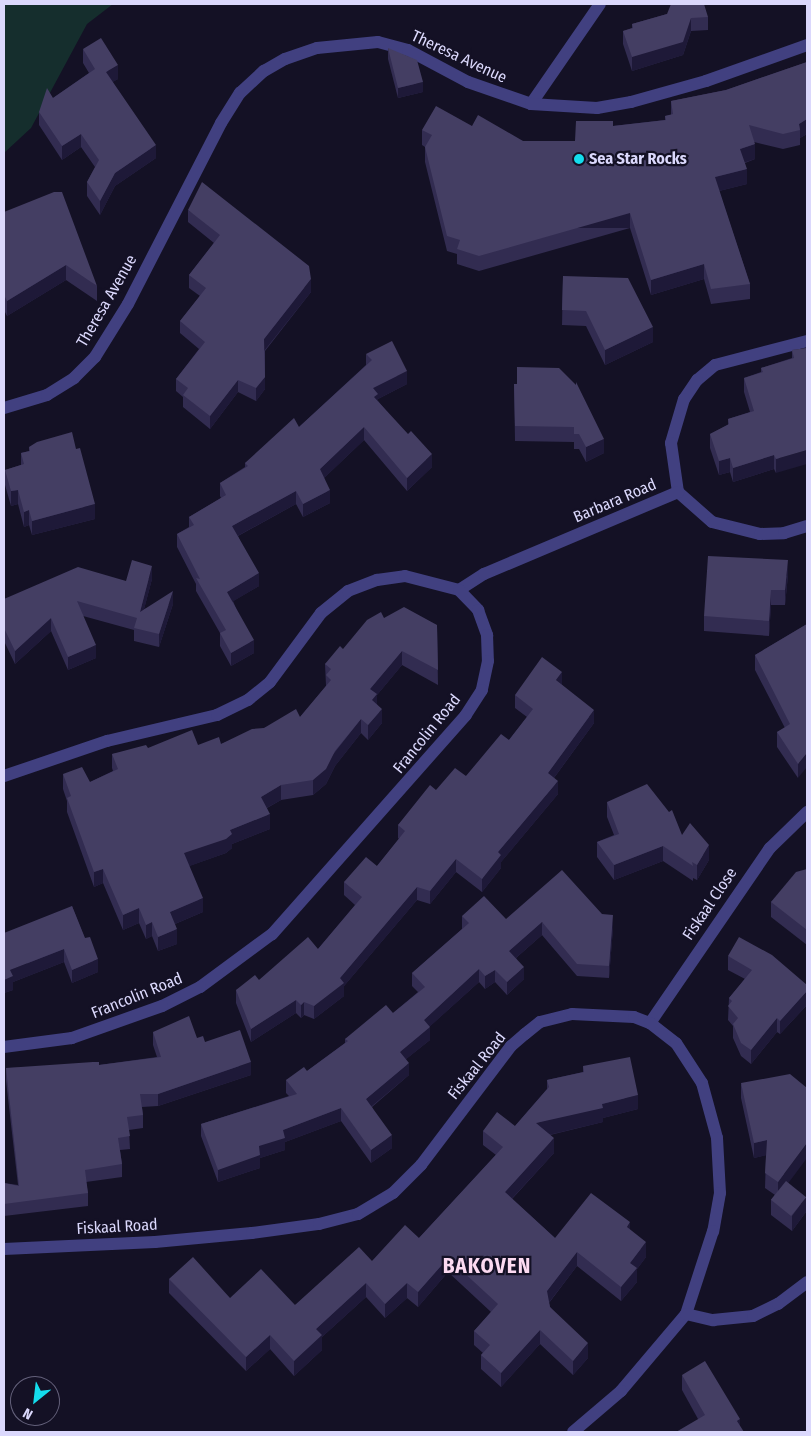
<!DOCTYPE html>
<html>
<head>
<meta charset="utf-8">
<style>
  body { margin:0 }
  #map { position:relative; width:811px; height:1436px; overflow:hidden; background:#141125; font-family:"Fira Sans Condensed",sans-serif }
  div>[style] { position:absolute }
  .green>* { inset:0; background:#152e2d }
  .minor>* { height:12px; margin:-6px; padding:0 6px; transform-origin:6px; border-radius:6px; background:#414080 }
  .wall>* { inset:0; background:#322c51 }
  .shaded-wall>* { inset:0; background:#1e1938; transform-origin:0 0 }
  .building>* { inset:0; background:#443e63; transform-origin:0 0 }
  .dots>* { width:14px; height:14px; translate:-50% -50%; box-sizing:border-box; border:2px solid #141125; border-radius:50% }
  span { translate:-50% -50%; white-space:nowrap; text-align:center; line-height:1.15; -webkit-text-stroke:4.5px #141125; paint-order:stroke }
  .street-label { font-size:16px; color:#dbd8fc }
  .poi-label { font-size:16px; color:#dbd8fc; font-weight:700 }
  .left { translate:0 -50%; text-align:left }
  .district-label { font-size:21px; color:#fcdaf1; font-weight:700; letter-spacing:1px }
  .frame { position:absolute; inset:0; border:5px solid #dbd8fc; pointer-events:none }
  .north { position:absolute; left:10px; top:1376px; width:50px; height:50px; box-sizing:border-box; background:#141125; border:1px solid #64617b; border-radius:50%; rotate:209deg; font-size:14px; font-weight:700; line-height:20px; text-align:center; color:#dbd8fc }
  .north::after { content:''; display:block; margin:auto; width:18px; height:22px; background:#14dcec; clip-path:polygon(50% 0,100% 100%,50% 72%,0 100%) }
</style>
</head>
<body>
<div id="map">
  <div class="green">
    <div style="clip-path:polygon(4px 4px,113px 4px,87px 24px,31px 128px,4px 153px)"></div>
  </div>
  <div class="minor">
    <div style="left:531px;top:104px;width:121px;rotate:-55.4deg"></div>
    <div style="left:807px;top:341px;width:95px;rotate:165.4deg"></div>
    <div style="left:715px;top:365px;width:23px;rotate:140deg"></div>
    <div style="left:697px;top:380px;width:23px;rotate:124deg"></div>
    <div style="left:684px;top:399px;width:46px;rotate:106.5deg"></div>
    <div style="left:671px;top:443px;width:49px;rotate:81.9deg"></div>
    <div style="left:678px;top:492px;width:45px;rotate:41.4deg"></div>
    <div style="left:712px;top:522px;width:49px;rotate:14deg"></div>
    <div style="left:760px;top:534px;width:24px;rotate:-2deg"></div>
    <div style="left:784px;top:533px;width:24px;rotate:-17deg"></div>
    <div style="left:4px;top:408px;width:45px;rotate:-16.8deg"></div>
    <div style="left:47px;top:395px;width:32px;rotate:-32deg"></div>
    <div style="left:74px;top:378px;width:30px;rotate:-45deg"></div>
    <div style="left:95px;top:357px;width:62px;rotate:-58.1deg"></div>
    <div style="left:128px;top:304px;width:203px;rotate:-62.8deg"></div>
    <div style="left:221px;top:123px;width:36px;rotate:-58deg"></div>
    <div style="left:240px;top:93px;width:33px;rotate:-43deg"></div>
    <div style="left:264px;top:71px;width:24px;rotate:-30deg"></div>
    <div style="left:285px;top:59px;width:34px;rotate:-19deg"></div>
    <div style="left:317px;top:48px;width:61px;rotate:-5.6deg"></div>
    <div style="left:378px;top:42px;width:31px;rotate:15deg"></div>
    <div style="left:408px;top:50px;width:68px;rotate:28.1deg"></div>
    <div style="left:468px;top:82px;width:67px;rotate:19.2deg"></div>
    <div style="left:531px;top:104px;width:66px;rotate:3.5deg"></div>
    <div style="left:597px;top:108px;width:35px;rotate:-10deg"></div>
    <div style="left:631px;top:102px;width:78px;rotate:-15.6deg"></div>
    <div style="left:706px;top:81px;width:107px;rotate:-19.6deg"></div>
    <div style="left:459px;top:590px;width:30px;rotate:-33deg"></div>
    <div style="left:484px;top:574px;width:211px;rotate:-22.9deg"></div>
    <div style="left:4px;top:776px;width:109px;rotate:-18.8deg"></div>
    <div style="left:107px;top:741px;width:113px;rotate:-13.3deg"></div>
    <div style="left:217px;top:715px;width:34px;rotate:-26deg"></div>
    <div style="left:248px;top:700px;width:28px;rotate:-39deg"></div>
    <div style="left:270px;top:682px;width:86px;rotate:-53.5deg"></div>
    <div style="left:321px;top:613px;width:35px;rotate:-39deg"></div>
    <div style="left:348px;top:591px;width:31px;rotate:-21deg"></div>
    <div style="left:377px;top:580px;width:28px;rotate:-8deg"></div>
    <div style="left:405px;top:576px;width:56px;rotate:14.5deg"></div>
    <div style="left:459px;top:590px;width:28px;rotate:46deg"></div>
    <div style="left:478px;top:610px;width:27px;rotate:70deg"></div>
    <div style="left:487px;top:635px;width:26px;rotate:88deg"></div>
    <div style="left:488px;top:661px;width:30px;rotate:102deg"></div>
    <div style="left:482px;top:690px;width:30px;rotate:123deg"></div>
    <div style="left:466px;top:715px;width:293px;rotate:131.5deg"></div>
    <div style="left:272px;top:934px;width:89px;rotate:143.6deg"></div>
    <div style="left:200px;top:987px;width:42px;rotate:153.4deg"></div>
    <div style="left:162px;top:1006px;width:96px;rotate:160.4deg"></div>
    <div style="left:72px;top:1038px;width:69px;rotate:172.5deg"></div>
    <div style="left:650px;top:1023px;width:212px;rotate:-55.6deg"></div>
    <div style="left:770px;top:848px;width:52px;rotate:-44.2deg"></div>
    <div style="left:4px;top:1249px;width:151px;rotate:-2.7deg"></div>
    <div style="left:155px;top:1242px;width:97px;rotate:-5.3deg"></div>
    <div style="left:252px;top:1233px;width:68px;rotate:-7.7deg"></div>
    <div style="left:319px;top:1224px;width:40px;rotate:-14.4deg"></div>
    <div style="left:358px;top:1214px;width:41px;rotate:-31deg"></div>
    <div style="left:393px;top:1193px;width:40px;rotate:-45deg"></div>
    <div style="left:421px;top:1165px;width:149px;rotate:-52.9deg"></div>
    <div style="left:511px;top:1046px;width:18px;rotate:-41deg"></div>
    <div style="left:525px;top:1034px;width:19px;rotate:-39deg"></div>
    <div style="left:540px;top:1022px;width:33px;rotate:-14deg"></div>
    <div style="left:572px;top:1014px;width:62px;rotate:2.8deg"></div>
    <div style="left:634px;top:1017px;width:17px;rotate:21deg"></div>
    <div style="left:650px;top:1023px;width:33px;rotate:38deg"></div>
    <div style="left:676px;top:1043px;width:48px;rotate:57deg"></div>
    <div style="left:702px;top:1083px;width:57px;rotate:74.7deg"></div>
    <div style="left:717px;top:1138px;width:55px;rotate:86.9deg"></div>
    <div style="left:720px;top:1193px;width:39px;rotate:100deg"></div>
    <div style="left:713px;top:1231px;width:87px;rotate:108deg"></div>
    <div style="left:686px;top:1314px;width:101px;rotate:130.2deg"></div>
    <div style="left:621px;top:1391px;width:63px;rotate:139.5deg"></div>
    <div style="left:686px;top:1314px;width:28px;rotate:13deg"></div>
    <div style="left:713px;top:1320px;width:40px;rotate:-5.7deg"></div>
    <div style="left:753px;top:1316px;width:28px;rotate:-26deg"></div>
    <div style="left:778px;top:1304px;width:36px;rotate:-37deg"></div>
  </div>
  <div class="wall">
    <div style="clip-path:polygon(667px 14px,708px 17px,708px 30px,691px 31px,683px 55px,632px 71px,623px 44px,623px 31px,632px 28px,632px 24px)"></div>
    <div style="clip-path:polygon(388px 48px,423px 92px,398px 98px,388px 59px)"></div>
    <div style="clip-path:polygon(83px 49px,118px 79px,112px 82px,156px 158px,115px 186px,100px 215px,87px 196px,87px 182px,95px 167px,81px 147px,62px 160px,39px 125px,39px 112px,53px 98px,89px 73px,83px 63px)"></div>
    <div style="clip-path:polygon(807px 62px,807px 134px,800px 138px,800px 145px,783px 149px,754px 142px,755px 159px,745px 163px,747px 184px,719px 191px,750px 284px,750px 299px,711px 304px,704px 279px,651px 295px,630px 228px,479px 271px,457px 264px,457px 254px,447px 251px,425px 162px,425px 147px,422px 145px,422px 130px,472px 126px,523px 141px,575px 141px,613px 126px,665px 120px,665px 116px,671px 115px,671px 101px,726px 90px)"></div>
    <div style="clip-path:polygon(188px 210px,311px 292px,265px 351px,265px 389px,256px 401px,238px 392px,210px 429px,183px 407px,183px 397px,176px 391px,176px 379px,199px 349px,180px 333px,180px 321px,200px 296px,189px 288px,189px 275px,214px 243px,188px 222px)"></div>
    <div style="clip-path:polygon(4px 212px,97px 286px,97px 301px,66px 280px,7px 316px,4px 310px)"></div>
    <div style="clip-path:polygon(563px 276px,653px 342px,605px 365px,586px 326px,562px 325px)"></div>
    <div style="clip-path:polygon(807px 348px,776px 473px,774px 469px,733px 482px,730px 472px,719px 475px,710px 448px,710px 434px,728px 425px,728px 419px,750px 412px,744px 392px,744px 378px,761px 372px,761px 368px,792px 358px,792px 350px)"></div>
    <div style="clip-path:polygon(366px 354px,407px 384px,378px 399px,378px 401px,432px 467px,407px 491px,364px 440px,324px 478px,330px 503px,303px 517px,296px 504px,238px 536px,259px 586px,233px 601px,254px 653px,231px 666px,220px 646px,220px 633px,196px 591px,196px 584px,177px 547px,177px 534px,189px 527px,189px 517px,221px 498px,220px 496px,220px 483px,245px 467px,245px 463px,299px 427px,366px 365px)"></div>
    <div style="clip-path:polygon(517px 367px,604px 453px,586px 462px,579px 449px,574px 449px,574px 442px,515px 441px,514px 384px,517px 384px)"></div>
    <div style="clip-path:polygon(29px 447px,95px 519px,32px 535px,29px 525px,24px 527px,18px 504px,11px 506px,5px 485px,5px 470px,21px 465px,21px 453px,29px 451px)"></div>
    <div style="clip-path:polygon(788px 575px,785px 605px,771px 605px,769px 636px,704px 631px,704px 616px)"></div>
    <div style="clip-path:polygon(152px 579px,144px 609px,173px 604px,159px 647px,134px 641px,134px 630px,83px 616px,96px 658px,68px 670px,51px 631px,15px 664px,4px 641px,4px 599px,126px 581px)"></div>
    <div style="clip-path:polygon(384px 618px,437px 625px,438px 685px,402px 665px,377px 695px,377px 704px,382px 723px,368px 740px,361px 733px,335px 766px,326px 784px,313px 795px,281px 800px,267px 808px,270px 829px,232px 844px,232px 848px,226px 853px,189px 866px,203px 912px,175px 924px,177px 944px,158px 951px,152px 936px,146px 939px,139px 923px,123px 930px,103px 883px,94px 887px,67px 812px,67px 801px,63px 789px,63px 774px,90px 782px,113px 771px,112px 768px,112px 754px,148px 748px,221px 744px,264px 728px,300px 717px,326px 686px,325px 664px)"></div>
    <div style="clip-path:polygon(807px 624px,798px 778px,777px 747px,777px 732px,785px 728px,755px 670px,755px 655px)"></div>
    <div style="clip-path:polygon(562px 685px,594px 723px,554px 778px,558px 794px,501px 862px,501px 868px,482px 892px,456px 872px,430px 904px,417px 900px,344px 986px,344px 996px,314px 1019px,304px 1015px,301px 1018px,296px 1013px,251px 1042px,236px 1003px,236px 990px,259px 980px,318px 949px,355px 905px,344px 895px,344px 882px,377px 866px,399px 839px,398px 838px,398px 825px,436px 790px,466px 776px,509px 740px,527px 717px,515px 708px,515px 695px)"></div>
    <div style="clip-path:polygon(607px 802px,682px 835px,709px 860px,697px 880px,693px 878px,693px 881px,663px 861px,614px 880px,597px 857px,597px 842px,614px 835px,607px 817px)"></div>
    <div style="clip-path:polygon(807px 869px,807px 945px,771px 917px,771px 902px)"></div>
    <div style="clip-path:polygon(72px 906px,98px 972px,72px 983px,64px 962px,13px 982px,13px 990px,4px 993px)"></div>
    <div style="clip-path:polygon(462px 916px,613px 928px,609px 978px,577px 976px,542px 935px,516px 958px,524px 979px,507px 995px,495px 982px,485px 989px,479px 982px,429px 1027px,430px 1040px,406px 1059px,409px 1075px,372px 1107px,392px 1148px,371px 1163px,341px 1121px,285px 1142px,285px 1150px,260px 1158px,260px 1168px,218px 1182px,201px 1136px,201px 1124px,289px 1096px,286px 1093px,286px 1080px,307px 1071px,345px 1043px,345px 1039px,393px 1013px,418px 992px,412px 986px,412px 973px,462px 929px)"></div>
    <div style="clip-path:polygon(728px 956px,807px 985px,807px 1005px,780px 1034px,777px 1032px,751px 1064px,741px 1056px,733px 1038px,733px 1026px,728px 1020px,729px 998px,745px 979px,728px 970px)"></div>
    <div style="clip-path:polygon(153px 1032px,197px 1038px,205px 1042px,251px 1075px,158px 1106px,142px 1107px,143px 1115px,143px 1128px,129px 1130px,130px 1149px,120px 1150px,122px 1164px,122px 1177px,86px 1182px,88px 1193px,88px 1206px,4px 1216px,4px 1183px,18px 1185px,6px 1081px,6px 1068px,99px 1065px,157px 1057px,153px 1045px)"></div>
    <div style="clip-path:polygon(583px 1066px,638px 1109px,603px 1118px,603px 1122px,550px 1135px,554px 1153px,512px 1199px,555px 1238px,630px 1230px,646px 1257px,637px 1269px,637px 1282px,621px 1301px,577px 1266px,549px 1303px,550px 1307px,588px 1358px,573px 1375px,540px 1344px,501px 1387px,481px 1369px,481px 1355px,483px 1353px,474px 1345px,474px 1331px,491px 1312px,448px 1272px,418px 1307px,407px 1298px,385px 1318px,366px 1297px,322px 1337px,322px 1350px,294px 1376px,270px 1349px,246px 1371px,169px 1293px,169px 1279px,230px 1298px,295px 1305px,372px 1261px,419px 1238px,496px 1155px,483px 1145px,483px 1131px,515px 1126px,547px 1089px,547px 1080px,583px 1072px)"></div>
    <div style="clip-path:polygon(741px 1083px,788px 1183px,806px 1212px,792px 1231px,771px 1215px,771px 1200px,775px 1195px,765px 1188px,766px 1155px,754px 1158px,741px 1098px)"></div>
    <div style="clip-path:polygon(682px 1375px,740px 1426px,698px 1419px,682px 1390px)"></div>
  </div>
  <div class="shaded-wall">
    <div style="clip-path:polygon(691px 18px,691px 31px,683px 55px,632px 71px,632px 57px)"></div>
    <div style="clip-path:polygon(118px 65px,118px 79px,106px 86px,106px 72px)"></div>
    <div style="clip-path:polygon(423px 82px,423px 92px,398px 98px,398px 88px)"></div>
    <div style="clip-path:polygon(807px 119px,807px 134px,800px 138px,800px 130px,799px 124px)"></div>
    <div style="clip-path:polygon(81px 134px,81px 147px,62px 160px,62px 146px)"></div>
    <div style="clip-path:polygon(755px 144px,755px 159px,740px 164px,740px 149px)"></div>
    <div style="clip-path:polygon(156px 145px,156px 158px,115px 186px,100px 215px,100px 201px,115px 173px)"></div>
    <div style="clip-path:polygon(747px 169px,747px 184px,715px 192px,715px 177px)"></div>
    <div style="left:630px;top:213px;width:15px;height:157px;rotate:90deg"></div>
    <div style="clip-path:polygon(704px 264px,704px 279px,651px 295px,651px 280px)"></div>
    <div style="clip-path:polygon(66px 265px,66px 280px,7px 316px,7px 301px)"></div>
    <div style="clip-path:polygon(311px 279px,311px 292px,264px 351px,264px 339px)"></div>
    <div style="clip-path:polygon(653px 327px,653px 342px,605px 365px,605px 350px)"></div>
    <div style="clip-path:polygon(407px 371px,407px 384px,378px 399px,378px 407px,374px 410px,373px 388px)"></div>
    <div style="clip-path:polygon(265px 377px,265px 389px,256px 401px,256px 388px)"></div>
    <div style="clip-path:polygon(238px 380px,238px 392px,210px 429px,210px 416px)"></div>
    <div style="clip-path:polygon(364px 427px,364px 440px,320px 482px,320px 469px)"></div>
    <div style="clip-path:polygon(604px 439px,604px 453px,586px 462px,586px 447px)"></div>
    <div style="clip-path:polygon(807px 450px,807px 464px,776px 473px,776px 459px)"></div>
    <div style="clip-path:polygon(432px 454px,432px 467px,407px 491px,407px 478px)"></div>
    <div style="clip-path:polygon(774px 455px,774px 469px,733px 482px,733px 468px)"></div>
    <div style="clip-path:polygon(730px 458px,730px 472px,719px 475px,719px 461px)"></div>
    <div style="clip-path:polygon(18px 490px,18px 504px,11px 506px,11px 491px)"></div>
    <div style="clip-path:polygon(330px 490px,330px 503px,303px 517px,303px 504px)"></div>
    <div style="clip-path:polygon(296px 491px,296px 504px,232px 539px,232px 526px)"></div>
    <div style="clip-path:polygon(95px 504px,95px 519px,32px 535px,32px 521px)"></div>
    <div style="clip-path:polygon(29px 510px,29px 525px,24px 527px,24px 512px)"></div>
    <div style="clip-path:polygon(788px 560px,788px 575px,785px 605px,785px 590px)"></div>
    <div style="clip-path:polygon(152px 566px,152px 579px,140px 625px,140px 612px)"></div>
    <div style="clip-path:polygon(259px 573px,259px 586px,227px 605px,227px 592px)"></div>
    <div style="clip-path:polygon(771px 590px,771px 605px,769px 636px,769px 621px)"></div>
    <div style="clip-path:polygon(173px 591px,173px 604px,159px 647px,159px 634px)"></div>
    <div style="clip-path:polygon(51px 618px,51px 631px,15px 664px,15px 651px)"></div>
    <div style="clip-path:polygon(254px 640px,254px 653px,231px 666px,231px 653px)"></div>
    <div style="clip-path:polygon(96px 645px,96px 658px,68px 670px,68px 657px)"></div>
    <div style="clip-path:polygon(402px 651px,402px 665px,377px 695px,377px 709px,372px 714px,370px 689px)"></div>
    <div style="clip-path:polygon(562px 672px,562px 685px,556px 680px)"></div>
    <div style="clip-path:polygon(382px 709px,382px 723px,368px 740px,368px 725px)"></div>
    <div style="clip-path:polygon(594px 710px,594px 723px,548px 786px,548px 773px)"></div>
    <div style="clip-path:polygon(361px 719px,361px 733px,335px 766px,326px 784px,313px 795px,313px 780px)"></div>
    <div style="clip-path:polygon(807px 753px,807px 767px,798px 778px,798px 764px)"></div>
    <div style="clip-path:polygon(558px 781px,558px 794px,501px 862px,501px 868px,482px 892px,482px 879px,498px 852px)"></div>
    <div style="clip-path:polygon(281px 785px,281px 800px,261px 811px,261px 797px)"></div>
    <div style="clip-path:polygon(270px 814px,270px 829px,232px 844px,232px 848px,226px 853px,184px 868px,184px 853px,230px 830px)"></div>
    <div style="clip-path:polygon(709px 845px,709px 860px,697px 880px,697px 865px)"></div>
    <div style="clip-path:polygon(663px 846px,663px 861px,614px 880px,614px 865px)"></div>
    <div style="clip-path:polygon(456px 859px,456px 872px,430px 904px,430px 891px)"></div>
    <div style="clip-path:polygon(103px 869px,103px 883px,94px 887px,94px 872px)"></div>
    <div style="clip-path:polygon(417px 887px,417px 900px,344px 986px,344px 996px,314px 1019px,314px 1006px,340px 978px)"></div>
    <div style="clip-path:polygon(203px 898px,203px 912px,170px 926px,170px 912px)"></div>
    <div style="clip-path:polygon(139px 908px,139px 923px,123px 930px,123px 915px)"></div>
    <div style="clip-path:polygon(613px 915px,613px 928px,609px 978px,609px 966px)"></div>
    <div style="clip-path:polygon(152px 922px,152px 936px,146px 939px,146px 925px)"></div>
    <div style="clip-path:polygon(542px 922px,542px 935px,509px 964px,509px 951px)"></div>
    <div style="clip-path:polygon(177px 929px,177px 944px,158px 951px,158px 937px)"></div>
    <div style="clip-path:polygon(64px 949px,64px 962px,13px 982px,13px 990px,4px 993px,4px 980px,10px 970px)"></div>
    <div style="clip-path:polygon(98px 959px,98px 972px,72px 983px,72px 970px)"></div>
    <div style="clip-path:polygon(524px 967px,524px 979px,507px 995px,507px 982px)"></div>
    <div style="clip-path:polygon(479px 969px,479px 982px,426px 1030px,430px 1027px,430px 1040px,400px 1064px,400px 1052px,424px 1020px)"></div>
    <div style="clip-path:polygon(495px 970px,495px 982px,485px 989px,485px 976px)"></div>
    <div style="clip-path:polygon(807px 991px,807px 1005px,780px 1034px,780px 1021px)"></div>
    <div style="clip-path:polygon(296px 1000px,296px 1013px,251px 1042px,251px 1029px)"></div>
    <div style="clip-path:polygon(304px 1002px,304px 1015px,301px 1018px,301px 1005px)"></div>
    <div style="clip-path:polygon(777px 1018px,777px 1032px,751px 1064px,751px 1050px)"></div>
    <div style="clip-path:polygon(251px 1062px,251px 1075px,158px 1106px,158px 1094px)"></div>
    <div style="clip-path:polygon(409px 1063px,409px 1075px,366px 1111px,366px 1099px)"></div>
    <div style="clip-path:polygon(638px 1095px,638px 1109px,603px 1118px,603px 1122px,536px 1138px,536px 1123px,602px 1104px)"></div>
    <div style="clip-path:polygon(341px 1108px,341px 1121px,285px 1142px,285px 1150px,260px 1158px,260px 1168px,218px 1182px,218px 1170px,259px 1146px,283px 1130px)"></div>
    <div style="clip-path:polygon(392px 1135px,392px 1148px,371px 1163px,371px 1150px)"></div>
    <div style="clip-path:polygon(554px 1138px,554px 1153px,505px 1206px,505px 1192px)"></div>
    <div style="clip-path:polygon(767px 1140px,767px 1155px,754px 1158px,754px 1143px)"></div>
    <div style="clip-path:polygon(807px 1143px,807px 1158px,778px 1197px,778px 1182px)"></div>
    <div style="clip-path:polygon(806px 1197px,806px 1212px,792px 1231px,792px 1216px)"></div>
    <div style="clip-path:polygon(630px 1222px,630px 1236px,627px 1227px)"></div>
    <div style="clip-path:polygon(646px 1242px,646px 1257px,637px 1269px,637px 1282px,621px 1301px,621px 1287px,630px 1263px)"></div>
    <div style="clip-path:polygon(577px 1252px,577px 1266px,547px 1305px,547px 1291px)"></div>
    <div style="clip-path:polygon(448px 1258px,448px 1272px,418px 1307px,418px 1292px)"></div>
    <div style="clip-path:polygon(366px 1283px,366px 1297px,322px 1337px,322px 1350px,294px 1376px,294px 1361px,316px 1329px)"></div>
    <div style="clip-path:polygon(407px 1283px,407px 1298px,385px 1318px,385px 1304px)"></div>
    <div style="clip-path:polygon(540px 1330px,540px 1344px,501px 1387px,501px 1373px)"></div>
    <div style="clip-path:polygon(270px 1335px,270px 1349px,246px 1371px,246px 1357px)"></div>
    <div style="clip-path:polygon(588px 1343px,588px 1358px,573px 1375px,573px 1361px)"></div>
    <div style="clip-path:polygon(740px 1419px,740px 1432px,737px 1421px)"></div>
  </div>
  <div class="building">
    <div style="clip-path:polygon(671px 4px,704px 4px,708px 17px,691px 18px,683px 42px,632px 57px,623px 31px,633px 28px,632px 24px,667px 14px)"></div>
    <div style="clip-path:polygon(101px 38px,118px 65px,106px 72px,156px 145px,115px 173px,100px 201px,87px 182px,99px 160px,81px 134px,62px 146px,39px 112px,47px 88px,53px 98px,95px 69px,83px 49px)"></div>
    <div style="clip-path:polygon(388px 48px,417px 60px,423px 82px,398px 88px)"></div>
    <div style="clip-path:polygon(807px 62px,807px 119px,799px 124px,800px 130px,783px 134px,749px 125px,755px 144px,740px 149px,747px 169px,715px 177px,750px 284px,711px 289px,704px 264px,651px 280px,630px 213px,479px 256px,457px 249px,460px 240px,447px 236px,425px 147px,432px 135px,422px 130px,436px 106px,472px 126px,478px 115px,523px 141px,575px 141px,576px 121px,613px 121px,613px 126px,666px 120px,665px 116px,673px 114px,671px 101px,726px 90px)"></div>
    <div style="clip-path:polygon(202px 182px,309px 266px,311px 279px,264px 339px,265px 377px,256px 388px,238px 380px,210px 416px,183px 395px,188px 388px,176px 379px,205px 342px,180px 321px,206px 288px,189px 275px,220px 235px,188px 210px)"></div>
    <div style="clip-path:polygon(54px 192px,62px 192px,97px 286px,66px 265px,7px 301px,4px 295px,4px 212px)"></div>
    <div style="clip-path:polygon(563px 276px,628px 278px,653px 327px,605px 350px,586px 311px,562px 310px)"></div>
    <div style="clip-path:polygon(392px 341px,407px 371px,373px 388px,378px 394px,374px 397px,408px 434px,411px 431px,432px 454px,407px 478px,364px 427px,320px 469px,330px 490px,303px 504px,296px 491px,232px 526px,259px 573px,227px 592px,254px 640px,231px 653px,220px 633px,226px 630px,196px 578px,200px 579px,177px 534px,194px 525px,189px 517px,226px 495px,220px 483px,248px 466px,245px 463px,294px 418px,299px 427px,372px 360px,366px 354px)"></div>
    <div style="clip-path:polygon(807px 348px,807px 450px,776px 459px,774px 455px,733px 468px,730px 458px,719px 461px,710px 434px,729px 424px,728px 419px,754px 411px,744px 378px,763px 372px,761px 368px,794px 358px,792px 350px)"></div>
    <div style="clip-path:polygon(517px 367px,559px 368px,576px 385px,576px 382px,604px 439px,586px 447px,579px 434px,574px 434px,574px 427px,515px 426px,514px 384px,517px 384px)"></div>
    <div style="clip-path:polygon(72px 432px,76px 449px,80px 448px,95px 504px,32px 521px,29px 510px,24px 512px,18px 490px,11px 491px,5px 470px,24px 464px,21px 453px,30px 451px,29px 447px,37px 442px)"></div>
    <div style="clip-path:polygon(708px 556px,788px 560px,785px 590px,771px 590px,769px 621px,704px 616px)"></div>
    <div style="clip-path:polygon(132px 560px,152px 566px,140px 612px,173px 591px,159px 634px,134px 628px,137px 618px,77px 601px,96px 645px,68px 657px,51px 618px,15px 651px,4px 628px,4px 599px,78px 567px,126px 581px)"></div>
    <div style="clip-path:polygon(404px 607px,437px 625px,438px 670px,402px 651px,370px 689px,377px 694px,372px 700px,382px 709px,368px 725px,361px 719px,335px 751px,326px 769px,313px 780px,281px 785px,261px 797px,270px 814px,230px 830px,232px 834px,226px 839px,184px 853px,203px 898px,170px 912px,177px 929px,158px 937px,152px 922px,146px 925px,139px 908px,123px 915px,103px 869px,94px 872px,67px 798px,71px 796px,63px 774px,82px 767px,90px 782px,118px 769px,112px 754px,146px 745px,148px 748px,192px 730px,198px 745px,219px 737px,221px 744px,252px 729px,264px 728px,296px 709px,300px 717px,331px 680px,326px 675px,331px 669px,325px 664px,340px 646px,343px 649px,367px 620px,381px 612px,384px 618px)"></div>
    <div style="clip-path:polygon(807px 624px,807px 753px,798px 764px,777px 732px,790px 724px,755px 655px)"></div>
    <div style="clip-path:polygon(542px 657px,562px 672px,556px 680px,594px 710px,548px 773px,558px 781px,498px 852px,501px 855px,482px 879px,456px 859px,430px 891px,417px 887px,340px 978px,344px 983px,314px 1006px,304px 1002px,301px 1005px,296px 1000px,251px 1029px,236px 990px,255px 975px,259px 980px,308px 937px,318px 949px,362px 897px,344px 882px,366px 857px,377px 866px,405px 831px,398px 825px,430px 785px,436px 790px,455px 768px,466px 776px,501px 734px,509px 740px,533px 709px,515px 695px)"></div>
    <div style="clip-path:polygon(647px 784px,669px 812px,672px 810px,682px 835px,690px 823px,709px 845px,697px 865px,692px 862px,693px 866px,663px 846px,614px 865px,597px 842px,619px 834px,607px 802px)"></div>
    <div style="clip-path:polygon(807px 869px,807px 930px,771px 902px,796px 872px)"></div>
    <div style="clip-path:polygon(562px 870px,602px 914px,613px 915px,609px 966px,577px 964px,542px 922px,509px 951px,524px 967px,507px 982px,495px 970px,485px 976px,479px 969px,424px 1020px,430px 1027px,400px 1052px,409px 1063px,366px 1099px,392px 1135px,371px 1150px,341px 1108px,283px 1130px,285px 1138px,259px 1146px,260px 1155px,218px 1170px,201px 1124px,297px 1094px,286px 1080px,304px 1067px,307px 1071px,348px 1041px,345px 1039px,386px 1005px,393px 1013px,425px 987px,412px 973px,469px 923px,462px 916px,484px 896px,506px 919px)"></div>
    <div style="clip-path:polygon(72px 906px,85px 938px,90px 937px,98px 959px,72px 970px,64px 949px,10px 970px,13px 976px,4px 980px,4px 933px)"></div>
    <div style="clip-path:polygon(739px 937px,772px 955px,807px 985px,807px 991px,780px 1021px,777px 1018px,751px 1050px,741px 1043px,733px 1024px,738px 1018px,728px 1006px,732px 1001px,729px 998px,752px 970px,728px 956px)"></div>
    <div style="clip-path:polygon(189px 1016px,197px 1038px,203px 1036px,205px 1042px,240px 1030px,251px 1062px,158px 1094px,140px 1094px,143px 1115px,127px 1117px,130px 1136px,118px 1138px,122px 1164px,85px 1170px,88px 1193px,4px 1204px,4px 1183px,19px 1186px,6px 1068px,93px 1062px,99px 1062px,99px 1065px,161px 1057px,153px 1032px)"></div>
    <div style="clip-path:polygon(630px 1057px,638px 1095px,602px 1104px,603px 1108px,536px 1123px,554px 1138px,505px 1192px,555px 1238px,591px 1193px,630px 1222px,627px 1227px,646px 1242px,630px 1263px,637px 1268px,621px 1287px,577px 1252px,547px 1291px,550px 1307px,588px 1343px,573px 1361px,540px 1330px,501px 1373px,481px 1355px,490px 1345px,474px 1331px,498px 1304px,448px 1258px,418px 1292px,407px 1283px,385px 1304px,366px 1283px,316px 1329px,322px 1335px,294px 1361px,270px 1335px,246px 1357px,169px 1279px,193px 1257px,230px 1298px,261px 1269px,295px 1305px,359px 1247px,372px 1261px,405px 1225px,419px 1238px,503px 1147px,483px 1131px,497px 1112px,515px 1126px,549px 1087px,547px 1080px,584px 1072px,583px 1066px)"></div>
    <div style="clip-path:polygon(790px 1074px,807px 1088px,807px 1143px,778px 1182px,765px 1173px,767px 1140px,754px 1143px,741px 1083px)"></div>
    <div style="left:786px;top:1181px;width:26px;height:24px;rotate:39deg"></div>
    <div style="clip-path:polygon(705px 1361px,740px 1419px,737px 1421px,744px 1432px,676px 1432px,705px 1415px,682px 1375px)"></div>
  </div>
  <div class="dots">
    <div style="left:579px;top:159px;background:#14dcec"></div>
  </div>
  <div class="street-label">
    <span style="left:459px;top:57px;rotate:25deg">Theresa Avenue</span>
    <span style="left:107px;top:301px;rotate:-60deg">Theresa Avenue</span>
    <span style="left:615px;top:501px;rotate:-23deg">Barbara Road</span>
    <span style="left:427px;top:734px;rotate:-51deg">Francolin Road</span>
    <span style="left:710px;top:904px;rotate:-56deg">Fiskaal Close</span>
    <span style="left:137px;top:996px;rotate:-22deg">Francolin Road</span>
    <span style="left:477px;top:1066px;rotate:-51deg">Fiskaal Road</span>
    <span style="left:117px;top:1227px;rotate:-3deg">Fiskaal Road</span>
  </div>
  <div class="poi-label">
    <span class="left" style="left:589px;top:159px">Sea Star Rocks</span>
  </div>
  <div class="district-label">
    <span style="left:487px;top:1266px">BAKOVEN</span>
  </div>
  <div class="frame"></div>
  <div class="north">N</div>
</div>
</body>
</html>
